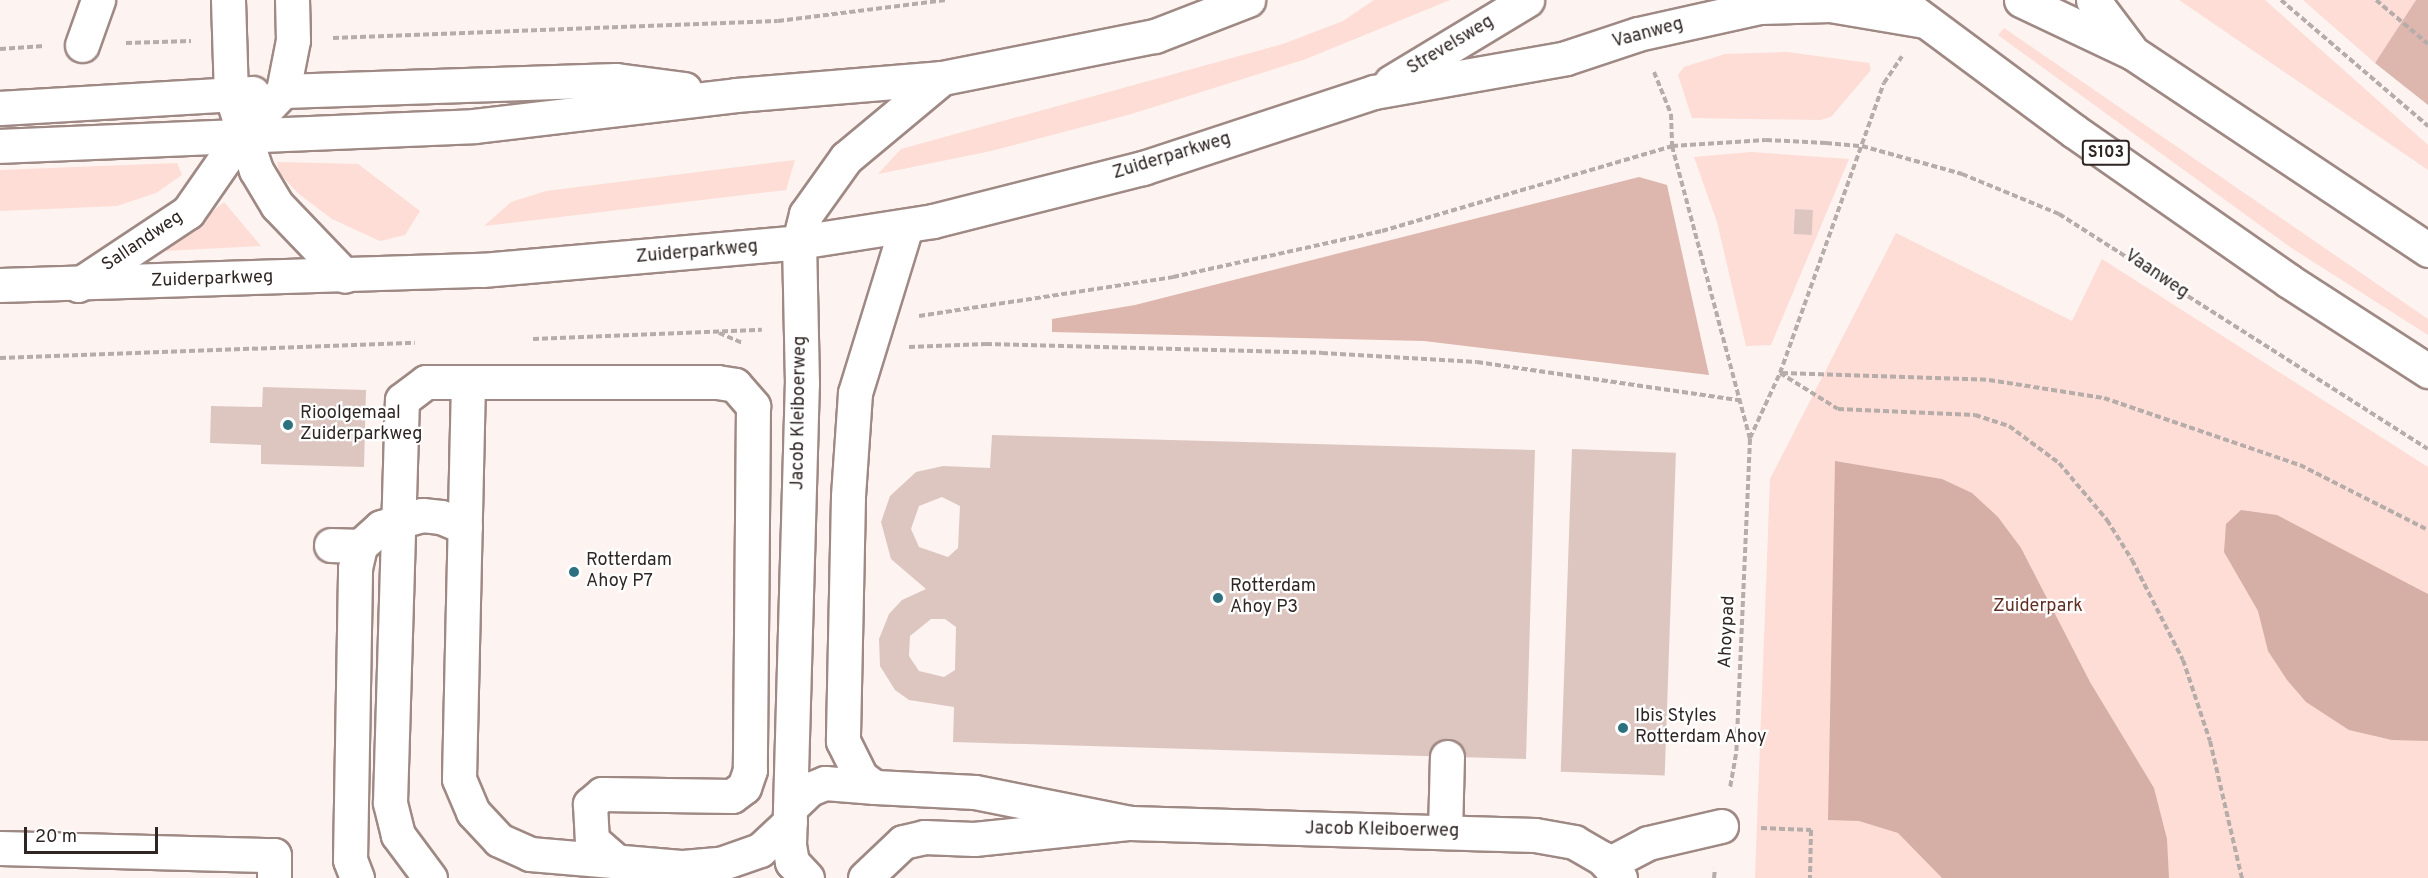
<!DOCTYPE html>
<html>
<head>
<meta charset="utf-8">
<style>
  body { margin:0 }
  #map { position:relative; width:2428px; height:878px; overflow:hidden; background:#fdf3f0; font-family:Overpass,sans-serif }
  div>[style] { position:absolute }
  .green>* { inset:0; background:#fdddd5 }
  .forest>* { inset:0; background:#ddb6ad }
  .water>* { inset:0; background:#d5afa6 }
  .building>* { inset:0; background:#ddc6c0; transform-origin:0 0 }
  .path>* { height:4px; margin-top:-2px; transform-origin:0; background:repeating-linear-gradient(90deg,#b6aca9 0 6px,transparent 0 9px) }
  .roads { filter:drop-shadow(2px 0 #9f8984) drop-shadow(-2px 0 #9f8984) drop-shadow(0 2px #9f8984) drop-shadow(0 -2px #9f8984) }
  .minor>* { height:33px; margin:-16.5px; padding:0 16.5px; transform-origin:16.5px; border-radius:16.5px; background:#fff }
  .major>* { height:33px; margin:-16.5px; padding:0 16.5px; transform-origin:16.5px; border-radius:16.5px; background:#fff }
  .highway>* { height:33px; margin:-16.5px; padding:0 16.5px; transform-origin:16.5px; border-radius:16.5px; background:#fff }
  .dots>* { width:16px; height:16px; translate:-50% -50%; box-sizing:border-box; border:3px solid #fff; border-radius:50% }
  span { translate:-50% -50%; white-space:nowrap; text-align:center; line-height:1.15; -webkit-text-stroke:4.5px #fff; paint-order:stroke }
  .shield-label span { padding:2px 4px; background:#fff; border:2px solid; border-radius:4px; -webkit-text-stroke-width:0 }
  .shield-label { font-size:16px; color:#2f2624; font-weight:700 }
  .street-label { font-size:18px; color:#2f2624 }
  .poi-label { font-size:18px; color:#2f2624 }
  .left { translate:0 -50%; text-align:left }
  .park-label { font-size:18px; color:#622f24 }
  .scale { position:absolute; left:24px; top:827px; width:134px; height:27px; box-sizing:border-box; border:3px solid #2f2624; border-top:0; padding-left:8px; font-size:18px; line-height:21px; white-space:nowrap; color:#2f2624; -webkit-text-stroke:4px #fff; paint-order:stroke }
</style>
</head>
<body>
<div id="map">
  <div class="green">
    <div style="clip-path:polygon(1374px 0,1450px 0,1306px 59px,1128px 115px,991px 151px,878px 174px,901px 149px,1283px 44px,1343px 21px)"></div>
    <div style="clip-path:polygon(2179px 0,2265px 0,2428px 145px,2428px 170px)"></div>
    <div style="clip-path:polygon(2303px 0,2416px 0,2375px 63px)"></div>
    <div style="clip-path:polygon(2004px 28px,2428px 319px,2428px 335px,2290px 247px,1998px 35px)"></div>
    <div style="clip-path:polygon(1787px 52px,1869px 63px,1871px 70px,1831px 117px,1820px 120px,1692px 118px,1678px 75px,1684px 67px,1725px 54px)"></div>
    <div style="clip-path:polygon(1751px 152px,1849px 159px,1771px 345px,1746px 346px,1717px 222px,1694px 157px)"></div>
    <div style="clip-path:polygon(795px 160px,786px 190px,484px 226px,511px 202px,546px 191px)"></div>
    <div style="clip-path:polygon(277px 162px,358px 164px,420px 211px,405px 235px,380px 241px,332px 219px,299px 194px,279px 173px)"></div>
    <div style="clip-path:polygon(177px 163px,182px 175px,156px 193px,117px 206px,0 211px,0 170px)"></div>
    <div style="clip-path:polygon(224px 202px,261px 246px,164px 251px)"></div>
    <div style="clip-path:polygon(1896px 233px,2072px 321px,2102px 259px,2428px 467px,2428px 878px,1755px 878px,1770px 479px)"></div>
  </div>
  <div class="forest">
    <div style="clip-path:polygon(2416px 0,2428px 0,2428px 105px,2375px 63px)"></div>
    <div style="clip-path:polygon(1639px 177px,1667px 185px,1709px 375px,1424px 341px,1052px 332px,1052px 319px,1135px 305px)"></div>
  </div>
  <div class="water">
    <div style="clip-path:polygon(1835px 461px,1942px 479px,1972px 493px,1998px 517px,2021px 548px,2090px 682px,2154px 788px,2167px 839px,2169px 878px,1942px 878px,1898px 833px,1859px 821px,1828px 820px)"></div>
    <div style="clip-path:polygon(2241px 510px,2277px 515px,2428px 594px,2428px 741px,2392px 740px,2349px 730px,2306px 702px,2287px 680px,2268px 651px,2258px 611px,2224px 552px,2226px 524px)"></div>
  </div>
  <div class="building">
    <div style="left:1795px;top:209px;width:18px;height:25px;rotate:3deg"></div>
    <div style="clip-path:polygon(263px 387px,366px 390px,364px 467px,261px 464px,261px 445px,210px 443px,211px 406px,262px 407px)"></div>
    <div style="clip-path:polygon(evenodd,992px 435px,1535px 450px,1526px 759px,953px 742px,954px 707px,909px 700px,895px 690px,880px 666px,879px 639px,889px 614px,902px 600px,926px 589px,891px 559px,881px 522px,890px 496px,916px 472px,943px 466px,990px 468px,992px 435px,942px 497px,960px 506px,958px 548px,948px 557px,919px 547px,911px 529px,919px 506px,942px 497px,992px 435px,931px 619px,945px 619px,956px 627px,955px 670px,944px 677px,919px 671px,909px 656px,910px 636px,931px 619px)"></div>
    <div style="left:1572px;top:449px;width:104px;height:323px;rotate:2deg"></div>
  </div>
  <div class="path">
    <div style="left:2281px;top:0;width:194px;rotate:40.6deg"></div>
    <div style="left:2376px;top:0;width:68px;rotate:40.2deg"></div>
    <div style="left:333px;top:38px;width:445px;rotate:-2.2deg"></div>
    <div style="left:778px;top:21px;width:169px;rotate:-7.1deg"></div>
    <div style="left:126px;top:43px;width:65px;rotate:-1.8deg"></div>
    <div style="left:0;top:49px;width:44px;rotate:-3.9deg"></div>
    <div style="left:1654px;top:72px;width:45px;rotate:68deg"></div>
    <div style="left:1671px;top:114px;width:32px;rotate:88deg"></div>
    <div style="left:1672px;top:146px;width:303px;rotate:75.1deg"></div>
    <div style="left:1750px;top:439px;width:315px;rotate:92.5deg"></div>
    <div style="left:1736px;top:754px;width:35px;rotate:100deg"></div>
    <div style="left:919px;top:316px;width:257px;rotate:-8.7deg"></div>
    <div style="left:1173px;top:277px;width:214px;rotate:-12.4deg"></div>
    <div style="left:1382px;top:231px;width:302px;rotate:-16.3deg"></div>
    <div style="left:1672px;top:146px;width:94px;rotate:-3.7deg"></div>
    <div style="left:1766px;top:140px;width:60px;rotate:2.9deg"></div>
    <div style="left:1826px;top:143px;width:36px;rotate:5deg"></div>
    <div style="left:1862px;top:146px;width:104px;rotate:15.6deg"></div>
    <div style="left:1962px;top:174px;width:105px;rotate:22.4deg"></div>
    <div style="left:2059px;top:214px;width:437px;rotate:32.5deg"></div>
    <div style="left:719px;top:333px;width:25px;rotate:23deg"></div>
    <div style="left:533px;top:339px;width:229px;rotate:-2.3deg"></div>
    <div style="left:909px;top:347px;width:77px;rotate:-2.2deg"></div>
    <div style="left:986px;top:344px;width:336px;rotate:1.5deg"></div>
    <div style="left:1322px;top:353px;width:155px;rotate:3.3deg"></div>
    <div style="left:1477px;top:362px;width:265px;rotate:8.3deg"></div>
    <div style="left:0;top:358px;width:415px;rotate:-2.1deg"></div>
    <div style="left:1780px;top:373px;width:68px;rotate:31.8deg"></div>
    <div style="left:1838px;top:409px;width:137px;rotate:2.5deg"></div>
    <div style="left:1975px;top:415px;width:36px;rotate:18deg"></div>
    <div style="left:2009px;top:426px;width:62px;rotate:36.5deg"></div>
    <div style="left:2059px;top:463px;width:75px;rotate:49.9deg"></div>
    <div style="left:2107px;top:520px;width:47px;rotate:58deg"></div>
    <div style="left:2132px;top:560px;width:112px;rotate:63deg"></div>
    <div style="left:2183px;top:660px;width:85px;rotate:71.6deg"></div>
    <div style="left:2210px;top:741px;width:141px;rotate:76.9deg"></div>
    <div style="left:1782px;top:373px;width:207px;rotate:1.9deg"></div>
    <div style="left:1989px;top:380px;width:116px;rotate:8.9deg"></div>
    <div style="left:2104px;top:398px;width:207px;rotate:18.9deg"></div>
    <div style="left:2300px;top:465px;width:144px;rotate:26.9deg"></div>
    <div style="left:1750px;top:438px;width:72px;rotate:-65.2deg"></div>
    <div style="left:1780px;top:373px;width:308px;rotate:-70.3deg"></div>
    <div style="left:1884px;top:83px;width:32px;rotate:-56deg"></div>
    <div style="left:1761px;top:828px;width:50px;rotate:2.3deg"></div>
    <div style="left:1811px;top:830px;width:48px;rotate:91.2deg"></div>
    <div style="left:1714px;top:878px;width:9px;rotate:-84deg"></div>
  </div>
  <div class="roads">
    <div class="minor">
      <div style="left:228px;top:0;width:94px;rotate:88.2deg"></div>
      <div style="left:231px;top:94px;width:80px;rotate:71.8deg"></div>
      <div style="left:256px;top:170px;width:41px;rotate:59deg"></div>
      <div style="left:277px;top:205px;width:98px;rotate:46.2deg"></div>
      <div style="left:82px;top:45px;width:48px;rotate:-70.4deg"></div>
      <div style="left:0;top:108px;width:253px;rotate:-3.4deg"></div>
      <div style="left:906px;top:227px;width:174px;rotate:107.1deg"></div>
      <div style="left:855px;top:393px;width:104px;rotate:93.9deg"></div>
      <div style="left:848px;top:497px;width:244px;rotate:91.2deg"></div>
      <div style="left:843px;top:741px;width:40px;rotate:63.4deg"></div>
      <div style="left:861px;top:777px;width:17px;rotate:36deg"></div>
      <div style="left:875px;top:787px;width:100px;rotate:2.9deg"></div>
      <div style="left:975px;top:792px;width:158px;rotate:11.3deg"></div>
      <div style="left:78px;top:285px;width:132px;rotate:-33.6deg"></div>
      <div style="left:188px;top:212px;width:96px;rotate:-55.2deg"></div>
      <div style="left:243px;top:133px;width:58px;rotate:-46.4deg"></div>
      <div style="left:283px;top:91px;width:52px;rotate:-78.9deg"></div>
      <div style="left:293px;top:40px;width:40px;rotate:-91.4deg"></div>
      <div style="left:468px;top:382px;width:397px;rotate:91.3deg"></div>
      <div style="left:459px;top:779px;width:36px;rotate:67deg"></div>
      <div style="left:473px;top:812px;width:38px;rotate:47deg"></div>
      <div style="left:499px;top:840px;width:34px;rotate:24deg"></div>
      <div style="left:530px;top:854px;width:154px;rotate:4.9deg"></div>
      <div style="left:683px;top:867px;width:37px;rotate:-5deg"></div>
      <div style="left:720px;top:864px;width:42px;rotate:-19.3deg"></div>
      <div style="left:760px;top:850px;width:41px;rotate:-43deg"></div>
      <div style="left:331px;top:545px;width:29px;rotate:2deg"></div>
      <div style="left:790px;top:808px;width:28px;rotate:-44deg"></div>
      <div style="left:810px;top:789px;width:16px;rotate:-22deg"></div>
      <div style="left:825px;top:783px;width:50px;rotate:4.6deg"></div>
      <div style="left:1445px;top:832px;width:75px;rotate:-88.5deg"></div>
      <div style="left:0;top:848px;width:274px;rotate:1.5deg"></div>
      <div style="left:274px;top:855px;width:23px;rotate:90deg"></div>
      <div style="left:1608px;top:864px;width:45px;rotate:-27.7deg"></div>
      <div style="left:1648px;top:843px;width:75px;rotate:-13.1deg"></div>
      <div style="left:357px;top:878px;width:19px;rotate:-111deg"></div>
      <div style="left:350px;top:860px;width:292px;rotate:-89deg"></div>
      <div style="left:355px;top:568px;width:23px;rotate:-77deg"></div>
      <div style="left:360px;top:546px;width:28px;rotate:-42deg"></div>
      <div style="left:381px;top:527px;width:43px;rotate:-16.3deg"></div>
      <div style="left:422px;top:515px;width:19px;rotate:6deg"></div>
      <div style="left:441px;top:517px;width:26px;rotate:23deg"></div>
      <div style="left:430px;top:878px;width:54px;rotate:-126.7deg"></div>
      <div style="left:398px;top:835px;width:34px;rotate:-104deg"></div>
      <div style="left:390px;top:802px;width:402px;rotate:-88.3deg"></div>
      <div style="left:402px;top:400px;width:30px;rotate:-37deg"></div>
      <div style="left:426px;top:382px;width:291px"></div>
      <div style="left:717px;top:382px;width:18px;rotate:9deg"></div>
      <div style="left:735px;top:385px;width:28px;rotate:49deg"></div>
      <div style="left:753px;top:406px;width:364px;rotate:90.5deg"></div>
      <div style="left:750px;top:770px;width:18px;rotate:109deg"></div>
      <div style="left:744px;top:787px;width:15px;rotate:143deg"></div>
      <div style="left:732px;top:796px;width:130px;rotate:-179.1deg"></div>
      <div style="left:602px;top:794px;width:16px;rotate:140deg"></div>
      <div style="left:590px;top:804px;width:36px;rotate:87deg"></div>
      <div style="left:592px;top:840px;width:35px;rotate:41deg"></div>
      <div style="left:807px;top:878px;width:22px;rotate:-133deg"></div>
      <div style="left:792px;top:862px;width:17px;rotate:-100deg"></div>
      <div style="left:789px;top:845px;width:461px;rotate:-88.4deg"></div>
      <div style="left:802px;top:384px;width:142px;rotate:-91.2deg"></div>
      <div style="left:799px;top:242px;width:29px;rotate:-76deg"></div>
      <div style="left:806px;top:214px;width:69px;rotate:-54.5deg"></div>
      <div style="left:846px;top:158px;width:125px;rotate:-39.8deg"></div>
      <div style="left:865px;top:878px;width:52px;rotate:-43.5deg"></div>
      <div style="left:903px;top:842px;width:22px;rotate:-13deg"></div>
      <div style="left:924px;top:837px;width:50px;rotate:2.3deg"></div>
      <div style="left:974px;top:839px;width:157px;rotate:-5.9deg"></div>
      <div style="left:1130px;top:823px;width:405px;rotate:1.7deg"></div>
      <div style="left:1535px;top:835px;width:40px;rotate:10deg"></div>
      <div style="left:1574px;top:842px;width:32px;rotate:30deg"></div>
      <div style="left:1602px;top:858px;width:27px;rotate:48deg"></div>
    </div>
    <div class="major">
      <div style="left:2021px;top:0;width:124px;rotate:25.3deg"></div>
      <div style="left:2093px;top:0;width:61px;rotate:52.9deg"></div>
      <div style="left:1907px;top:7px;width:208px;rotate:36.6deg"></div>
      <div style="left:2074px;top:131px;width:262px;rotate:34.9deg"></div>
      <div style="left:1391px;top:82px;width:159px;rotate:-31.1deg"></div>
      <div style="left:283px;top:91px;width:333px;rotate:-1.9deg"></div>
      <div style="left:616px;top:80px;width:69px;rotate:7.5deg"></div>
      <div style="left:0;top:146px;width:474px;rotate:-2.4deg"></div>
      <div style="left:474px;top:126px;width:264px;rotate:-6.7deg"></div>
      <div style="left:736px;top:95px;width:207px;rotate:-4.7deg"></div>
      <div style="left:942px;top:78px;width:217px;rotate:-11.2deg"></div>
      <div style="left:1155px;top:36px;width:100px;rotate:-21.2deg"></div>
      <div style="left:0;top:285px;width:482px;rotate:-1.8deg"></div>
      <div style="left:482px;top:270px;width:318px;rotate:-5deg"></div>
      <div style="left:799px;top:242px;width:136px;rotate:-8.9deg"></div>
      <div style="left:933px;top:221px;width:217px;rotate:-14.2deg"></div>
      <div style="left:1143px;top:168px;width:243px;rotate:-18.2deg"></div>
      <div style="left:1374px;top:92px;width:195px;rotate:-10deg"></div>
      <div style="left:1566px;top:58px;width:76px;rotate:-18.4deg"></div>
      <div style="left:1638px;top:34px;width:125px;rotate:-12.5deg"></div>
      <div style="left:1760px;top:7px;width:70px;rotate:-1.6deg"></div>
      <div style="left:1830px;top:5px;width:96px;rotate:9.6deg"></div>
    </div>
    <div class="highway">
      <div style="left:2133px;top:53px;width:355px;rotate:33.7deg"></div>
      <div style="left:2289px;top:281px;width:166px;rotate:32.9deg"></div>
    </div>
  </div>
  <div class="dots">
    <div style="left:288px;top:425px;background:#2b717f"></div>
    <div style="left:574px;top:572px;background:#2b717f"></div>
    <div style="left:1218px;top:598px;background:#2b717f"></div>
    <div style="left:1623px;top:728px;background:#2b717f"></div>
  </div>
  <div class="shield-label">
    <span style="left:2106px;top:153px">S103</span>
  </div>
  <div class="street-label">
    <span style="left:1648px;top:34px;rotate:-15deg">Vaanweg</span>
    <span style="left:1451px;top:46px;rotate:-31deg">Strevelsweg</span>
    <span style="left:1172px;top:157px;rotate:-17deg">Zuiderparkweg</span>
    <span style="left:143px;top:242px;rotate:-34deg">Sallandweg</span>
    <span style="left:697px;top:253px;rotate:-5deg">Zuiderparkweg</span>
    <span style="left:2156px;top:275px;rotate:34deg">Vaanweg</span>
    <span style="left:212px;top:280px;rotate:-2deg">Zuiderparkweg</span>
    <span style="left:800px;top:413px;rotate:-89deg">Jacob Kleiboerweg</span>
    <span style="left:1728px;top:632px;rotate:-87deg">Ahoypad</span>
    <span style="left:1382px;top:831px;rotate:1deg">Jacob Kleiboerweg</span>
  </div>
  <div class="poi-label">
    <span class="left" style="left:300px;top:425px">Rioolgemaal<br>Zuiderparkweg</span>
    <span class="left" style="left:586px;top:572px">Rotterdam<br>Ahoy P7</span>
    <span class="left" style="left:1230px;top:598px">Rotterdam<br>Ahoy P3</span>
    <span class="left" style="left:1635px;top:728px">Ibis Styles<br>Rotterdam Ahoy</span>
  </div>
  <div class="park-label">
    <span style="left:2038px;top:607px">Zuiderpark</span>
  </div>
  <div class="scale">20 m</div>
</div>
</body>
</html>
